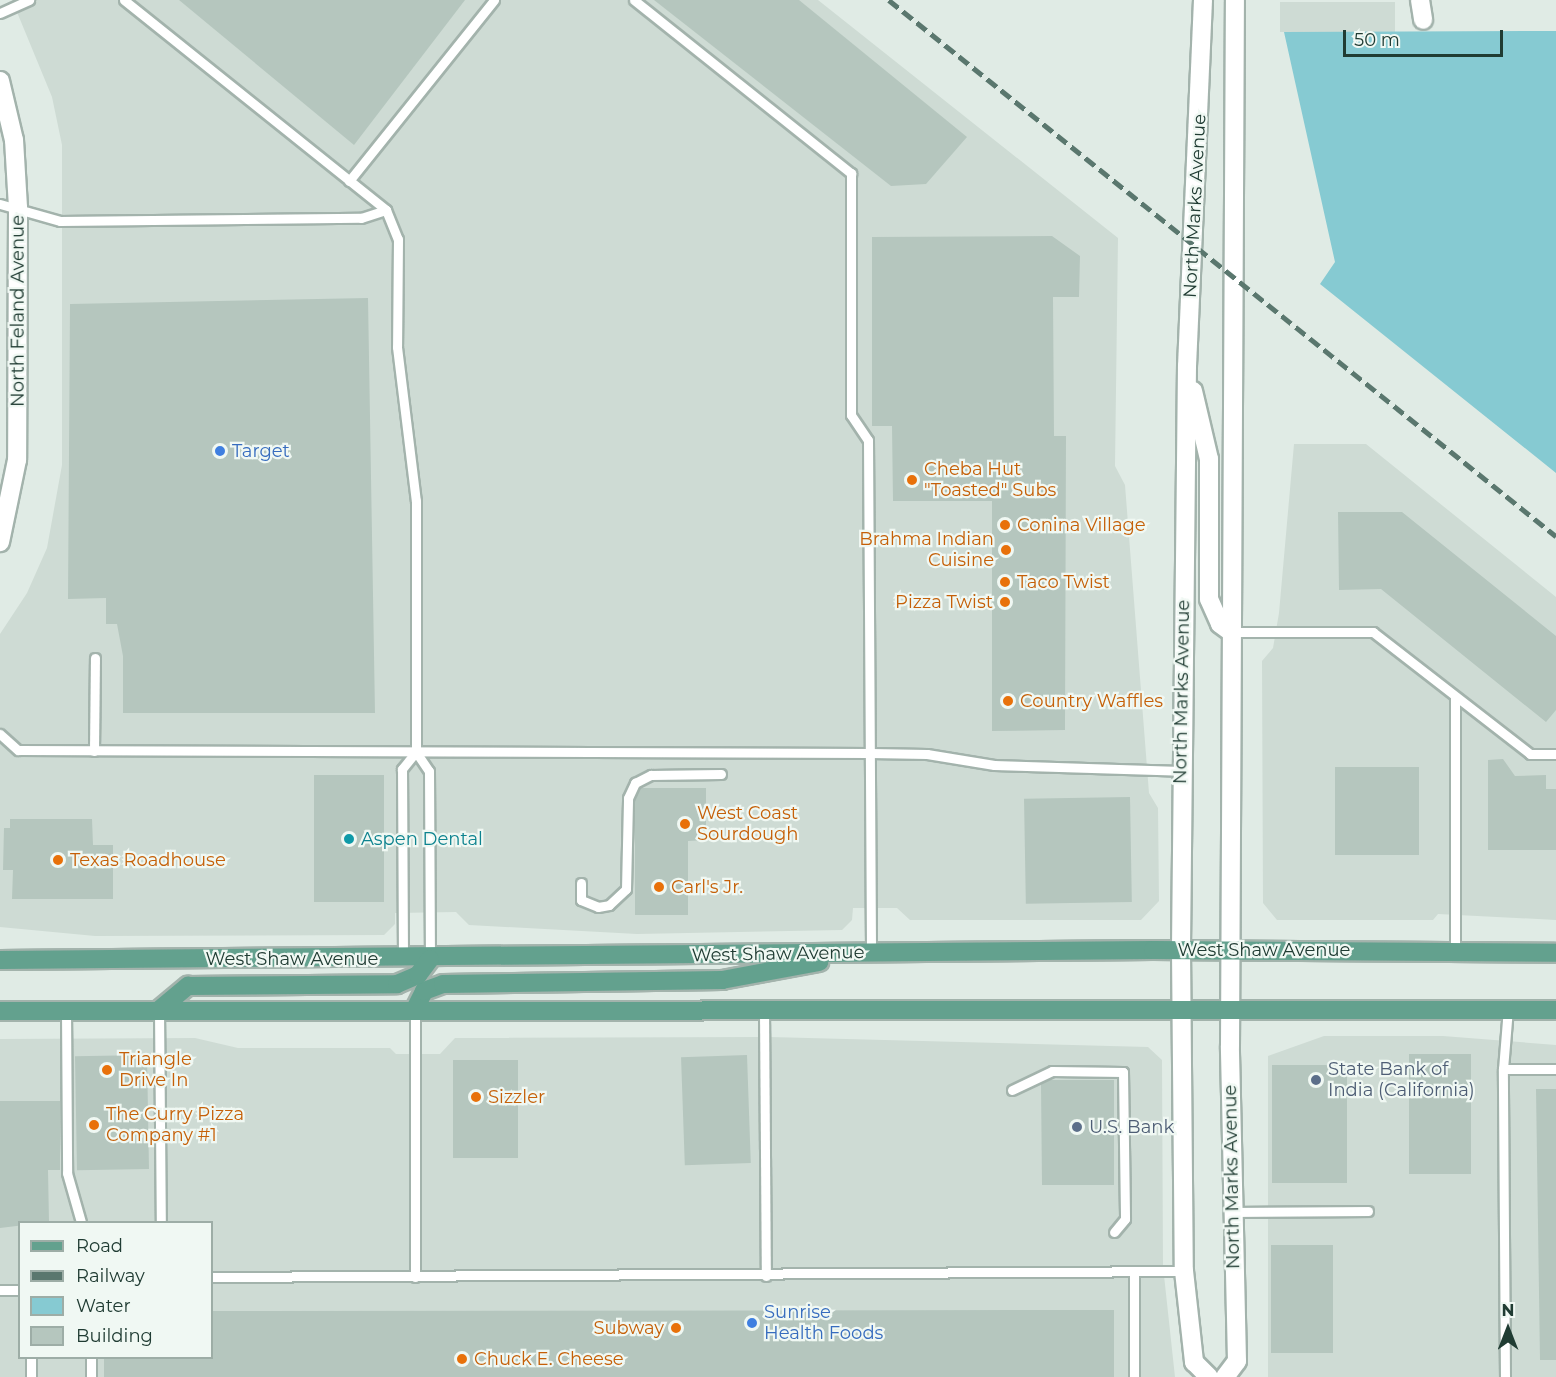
<!DOCTYPE html>
<html>
<head>
<meta charset="utf-8">
<style>
  body { margin:0 }
  #map { position:relative; width:1556px; height:1377px; overflow:hidden; background:#e0ebe5; font-family:Montserrat,sans-serif }
  div>[style] { position:absolute }
  .built>* { inset:0; background:#cedbd4; transform-origin:0 0 }
  .water>* { inset:0; background:#86cad2 }
  .building>* { inset:0; background:#b5c6be; transform-origin:0 0 }
  .roads { filter:drop-shadow(2px 0 #a3b3ac) drop-shadow(-2px 0 #a3b3ac) drop-shadow(0 2px #a3b3ac) drop-shadow(0 -2px #a3b3ac) }
  .service>* { height:9px; margin:-4.5px; padding:0 4.5px; transform-origin:4.5px; border-radius:4.5px; background:#fff }
  .minor>* { height:18px; margin:-9px; padding:0 9px; transform-origin:9px; border-radius:9px; background:#fff }
  .secondary>* { height:18px; margin:-9px; padding:0 9px; transform-origin:9px; border-radius:9px; background:#fff }
  .primary>* { height:18px; margin:-9px; padding:0 9px; transform-origin:9px; border-radius:9px; background:#63a18e }
  .rail>* { height:4.5px; margin-top:-2.25px; transform-origin:0; background:repeating-linear-gradient(90deg,#5a776e 0 12px,transparent 0 18px) }
  .dots>* { width:16px; height:16px; translate:-50% -50%; box-sizing:border-box; border:3px solid #f0f8f3; border-radius:50% }
  span { translate:-50% -50%; white-space:nowrap; text-align:center; line-height:1.15; -webkit-text-stroke:4.5px #f0f8f3; paint-order:stroke }
  .street-label { font-size:18px; color:#203c33 }
  .shop-label { font-size:18px; color:#366cbe }
  .left { translate:0 -50%; text-align:left }
  .food-label { font-size:18px; color:#c56008 }
  .right { translate:-100% -50%; text-align:right }
  .culture-label { font-size:18px; color:#0d838f }
  .service-label { font-size:18px; color:#4e5e75 }
  .legend { position:absolute; left:18px; top:1221px; width:195px; height:138px; box-sizing:border-box; background:#f0f8f3; border:2px solid #9dada6; margin:0; padding:8px 10px; list-style:none; font-size:18px; color:#203c33 }
  .legend li { display:flex; align-items:center; gap:12px; height:30px }
  .legend b { width:30px; border:2px solid #9dada6 }
  .north { position:absolute; left:1478px; top:1299px; width:60px; height:60px; -webkit-text-stroke:4px #f0f8f3; paint-order:stroke; rotate:0deg; font-size:16px; font-weight:700; line-height:24px; text-align:center; color:#203c33 }
  .north::after { content:''; display:block; margin:auto; width:21px; height:27px; background:#203c33; clip-path:polygon(50% 0,100% 100%,50% 72%,0 100%) }
  .scale { position:absolute; left:1343px; top:30px; width:160px; height:27px; box-sizing:border-box; border:3px solid #203c33; border-top:0; padding-left:8px; font-size:18px; line-height:21px; white-space:nowrap; color:#203c33; -webkit-text-stroke:4px #f0f8f3; paint-order:stroke }
</style>
</head>
<body>
<div id="map">
  <div class="built">
    <div style="clip-path:polygon(12px 0,818px 0,1118px 238px,1115px 466px,1125px 485px,1149px 793px,1158px 808px,1159px 901px,1141px 920px,910px 920px,897px 908px,853px 908px,852px 920px,842px 930px,637px 934px,469px 925px,456px 912px,395px 913px,395px 924px,384px 935px,95px 936px,0 927px,0 634px,27px 593px,47px 548px,62px 465px,62px 145px,52px 97px)"></div>
    <div style="left:1280px;top:2px;width:115px;height:30px"></div>
    <div style="clip-path:polygon(1294px 444px,1366px 444px,1556px 597px,1556px 920px,1438px 914px,1433px 920px,1277px 920px,1263px 903px,1262px 661px,1273px 648px,1279px 613px)"></div>
    <div style="clip-path:polygon(1324px 1036px,1443px 1036px,1556px 1045px,1556px 1377px,1268px 1377px,1268px 1056px)"></div>
    <div style="clip-path:polygon(evenodd,770px 1037px,1148px 1047px,1162px 1060px,1163px 1266px,1175px 1377px,0 1377px,0 1039px,195px 1038px,238px 1048px,390px 1048px,396px 1054px,440px 1054px,455px 1038px,770px 1037px,20px 1222px,212px 1222px,212px 1358px,20px 1358px,20px 1222px)"></div>
  </div>
  <div class="water">
    <div style="clip-path:polygon(1556px 31px,1556px 473px,1320px 284px,1335px 262px,1284px 32px)"></div>
  </div>
  <div class="building">
    <div style="clip-path:polygon(179px 0,465px 0,354px 145px)"></div>
    <div style="clip-path:polygon(654px 0,799px 0,967px 137px,926px 184px,891px 186px)"></div>
    <div style="clip-path:polygon(1052px 236px,1080px 256px,1079px 297px,1053px 297px,1054px 436px,1066px 436px,1065px 730px,992px 731px,992px 501px,893px 501px,892px 426px,872px 426px,872px 237px)"></div>
    <div style="clip-path:polygon(368px 298px,375px 713px,123px 713px,123px 656px,117px 624px,106px 624px,106px 598px,68px 599px,70px 304px)"></div>
    <div style="clip-path:polygon(1338px 512px,1402px 512px,1556px 636px,1556px 710px,1546px 722px,1381px 589px,1339px 590px)"></div>
    <div style="clip-path:polygon(1503px 759px,1515px 776px,1546px 775px,1546px 789px,1556px 789px,1556px 850px,1488px 850px,1488px 760px)"></div>
    <div style="left:1335px;top:767px;width:84px;height:88px"></div>
    <div style="left:384px;top:775px;width:127px;height:70px;rotate:90deg"></div>
    <div style="clip-path:polygon(640px 788px,706px 788px,706px 840px,688px 841px,688px 915px,635px 915px,635px 800px)"></div>
    <div style="left:1130px;top:797px;width:105px;height:106px;rotate:89deg"></div>
    <div style="clip-path:polygon(10px 819px,92px 819px,93px 845px,113px 845px,113px 899px,12px 899px,13px 870px,3px 870px,4px 828px,10px 828px)"></div>
    <div style="left:1409px;top:1054px;width:62px;height:120px"></div>
    <div style="left:147px;top:1055px;width:114px;height:72px;rotate:89deg"></div>
    <div style="left:747px;top:1055px;width:108px;height:66px;rotate:88deg"></div>
    <div style="left:453px;top:1060px;width:65px;height:98px"></div>
    <div style="left:1272px;top:1065px;width:75px;height:118px"></div>
    <div style="clip-path:polygon(1049px 1080px,1114px 1080px,1114px 1185px,1042px 1185px,1041px 1084px)"></div>
    <div style="clip-path:polygon(1536px 1089px,1556px 1089px,1556px 1360px,1540px 1360px)"></div>
    <div style="clip-path:polygon(0 1101px,60px 1101px,60px 1170px,48px 1170px,49px 1222px,0 1228px)"></div>
    <div style="left:1271px;top:1245px;width:62px;height:108px"></div>
    <div style="clip-path:polygon(1114px 1310px,1114px 1377px,104px 1377px,104px 1358px,212px 1358px,212px 1311px)"></div>
  </div>
  <div class="roads">
    <div class="service">
      <div style="left:124px;top:0;width:336px;rotate:38.7deg"></div>
      <div style="left:634px;top:0;width:278px;rotate:38.6deg"></div>
      <div style="left:851px;top:173px;width:242px;rotate:90deg"></div>
      <div style="left:851px;top:415px;width:30px;rotate:56deg"></div>
      <div style="left:868px;top:440px;width:512px;rotate:89.66deg"></div>
      <div style="left:0;top:13px;width:32px;rotate:-24deg"></div>
      <div style="left:349px;top:181px;width:232px;rotate:-51.3deg"></div>
      <div style="left:0;top:204px;width:62px;rotate:15.8deg"></div>
      <div style="left:60px;top:221px;width:301px;rotate:-0.6deg"></div>
      <div style="left:361px;top:218px;width:26px;rotate:-18deg"></div>
      <div style="left:386px;top:210px;width:31px;rotate:68deg"></div>
      <div style="left:398px;top:239px;width:108px;rotate:90.5deg"></div>
      <div style="left:397px;top:347px;width:155px;rotate:83deg"></div>
      <div style="left:416px;top:501px;width:251px;rotate:90deg"></div>
      <div style="left:416px;top:752px;width:23px;rotate:56deg"></div>
      <div style="left:429px;top:771px;width:188px;rotate:89.7deg"></div>
      <div style="left:1231px;top:632px;width:142px"></div>
      <div style="left:1373px;top:632px;width:199px;rotate:37.8deg"></div>
      <div style="left:1530px;top:754px;width:26px"></div>
      <div style="left:0;top:734px;width:24px;rotate:42deg"></div>
      <div style="left:18px;top:750px;width:852px;rotate:0.2deg"></div>
      <div style="left:870px;top:753px;width:57px;rotate:1deg"></div>
      <div style="left:927px;top:754px;width:68px;rotate:9.3deg"></div>
      <div style="left:994px;top:765px;width:187px;rotate:1.8deg"></div>
      <div style="left:94px;top:751px;width:93px;rotate:-89.4deg"></div>
      <div style="left:581px;top:883px;width:17px;rotate:90deg"></div>
      <div style="left:581px;top:900px;width:18px;rotate:22deg"></div>
      <div style="left:598px;top:907px;width:11px;rotate:-10deg"></div>
      <div style="left:609px;top:905px;width:23px;rotate:-43deg"></div>
      <div style="left:626px;top:889px;width:91px;rotate:-88.7deg"></div>
      <div style="left:628px;top:798px;width:17px;rotate:-65deg"></div>
      <div style="left:635px;top:783px;width:18px;rotate:-27deg"></div>
      <div style="left:651px;top:775px;width:70px;rotate:-0.8deg"></div>
      <div style="left:1455px;top:949px;width:251px;rotate:-90deg"></div>
      <div style="left:403px;top:957px;width:188px;rotate:-90.3deg"></div>
      <div style="left:402px;top:769px;width:22px;rotate:-51deg"></div>
      <div style="left:415px;top:1009px;width:268px;rotate:90deg"></div>
      <div style="left:66px;top:1010px;width:163px;rotate:89.6deg"></div>
      <div style="left:67px;top:1173px;width:51px;rotate:74.1deg"></div>
      <div style="left:159px;top:1010px;width:212px;rotate:89.5deg"></div>
      <div style="left:764px;top:1010px;width:266px;rotate:89.6deg"></div>
      <div style="left:1503px;top:1069px;width:53px"></div>
      <div style="left:1012px;top:1090px;width:44px;rotate:-25.4deg"></div>
      <div style="left:1052px;top:1071px;width:71px;rotate:0.8deg"></div>
      <div style="left:1123px;top:1072px;width:147px;rotate:89.2deg"></div>
      <div style="left:1125px;top:1219px;width:17px;rotate:130deg"></div>
      <div style="left:1233px;top:1212px;width:135px;rotate:-0.4deg"></div>
      <div style="left:1134px;top:1275px;width:102px;rotate:90deg"></div>
      <div style="left:212px;top:1277px;width:972px;rotate:-0.35deg"></div>
      <div style="left:0;top:1290px;width:20px"></div>
      <div style="left:31px;top:1358px;width:19px;rotate:90deg"></div>
      <div style="left:91px;top:1358px;width:19px;rotate:90deg"></div>
      <div style="left:1505px;top:1377px;width:308px;rotate:-90.4deg"></div>
      <div style="left:1503px;top:1069px;width:61px;rotate:-85.3deg"></div>
    </div>
    <div class="minor">
      <div style="left:1420px;top:0;width:20px;rotate:81deg"></div>
      <div style="left:0;top:81px;width:61px;rotate:76.7deg"></div>
      <div style="left:14px;top:140px;width:68px;rotate:86.6deg"></div>
      <div style="left:18px;top:208px;width:252px;rotate:90.2deg"></div>
      <div style="left:17px;top:460px;width:84px;rotate:101.7deg"></div>
    </div>
    <div class="secondary">
      <div style="left:1203px;top:0;width:366px;rotate:92.5deg"></div>
      <div style="left:1187px;top:366px;width:584px;rotate:90.59deg"></div>
      <div style="left:1181px;top:950px;width:321px;rotate:89.5deg"></div>
      <div style="left:1184px;top:1271px;width:92px;rotate:83.7deg"></div>
      <div style="left:1194px;top:1362px;width:21px;rotate:45deg"></div>
      <div style="left:1193px;top:391px;width:70px;rotate:76.8deg"></div>
      <div style="left:1209px;top:459px;width:140px;rotate:90deg"></div>
      <div style="left:1209px;top:599px;width:27px;rotate:66deg"></div>
      <div style="left:1220px;top:624px;width:14px;rotate:36deg"></div>
      <div style="left:1225px;top:1377px;width:20px;rotate:-53deg"></div>
      <div style="left:1237px;top:1361px;width:315px;rotate:-91.3deg"></div>
      <div style="left:1230px;top:1046px;width:1046px;rotate:-89.73deg"></div>
    </div>
    <div class="primary">
      <div style="left:0;top:960px;width:1153px;rotate:-0.5deg"></div>
      <div style="left:1153px;top:950px;width:403px;rotate:0.4deg"></div>
      <div style="left:415px;top:1009px;width:20px;rotate:-63deg"></div>
      <div style="left:424px;top:991px;width:20px;rotate:-20deg"></div>
      <div style="left:443px;top:984px;width:279px;rotate:-0.8deg"></div>
      <div style="left:722px;top:980px;width:99px;rotate:-10.5deg"></div>
      <div style="left:159px;top:1010px;width:38px;rotate:-40deg"></div>
      <div style="left:188px;top:986px;width:209px;rotate:-0.5deg"></div>
      <div style="left:397px;top:984px;width:23px;rotate:-23deg"></div>
      <div style="left:418px;top:975px;width:20px;rotate:-53deg"></div>
      <div style="left:0;top:1011px;width:1556px;rotate:-0.04deg"></div>
    </div>
  </div>
  <div class="rail">
    <div style="left:889px;top:0;width:856px;rotate:38.79deg"></div>
  </div>
  <div class="dots">
    <div style="left:220px;top:451px;background:#3f7fe0"></div>
    <div style="left:912px;top:480px;background:#e8710a"></div>
    <div style="left:1005px;top:525px;background:#e8710a"></div>
    <div style="left:1006px;top:550px;background:#e8710a"></div>
    <div style="left:1005px;top:582px;background:#e8710a"></div>
    <div style="left:1005px;top:602px;background:#e8710a"></div>
    <div style="left:1008px;top:701px;background:#e8710a"></div>
    <div style="left:685px;top:824px;background:#e8710a"></div>
    <div style="left:349px;top:839px;background:#0f9aa8"></div>
    <div style="left:58px;top:860px;background:#e8710a"></div>
    <div style="left:659px;top:887px;background:#e8710a"></div>
    <div style="left:107px;top:1070px;background:#e8710a"></div>
    <div style="left:1316px;top:1080px;background:#5c6f8a"></div>
    <div style="left:476px;top:1097px;background:#e8710a"></div>
    <div style="left:94px;top:1125px;background:#e8710a"></div>
    <div style="left:1077px;top:1127px;background:#5c6f8a"></div>
    <div style="left:752px;top:1323px;background:#3f7fe0"></div>
    <div style="left:676px;top:1328px;background:#e8710a"></div>
    <div style="left:462px;top:1359px;background:#e8710a"></div>
  </div>
  <div class="street-label">
    <span style="left:1195px;top:206px;rotate:-87deg">North Marks Avenue</span>
    <span style="left:18px;top:311px;rotate:-90deg">North Feland Avenue</span>
    <span style="left:1182px;top:692px;rotate:-89deg">North Marks Avenue</span>
    <span style="left:1264px;top:950px">West Shaw Avenue</span>
    <span style="left:778px;top:954px;rotate:-1deg">West Shaw Avenue</span>
    <span style="left:292px;top:959px">West Shaw Avenue</span>
    <span style="left:1232px;top:1177px;rotate:-91deg">North Marks Avenue</span>
  </div>
  <div class="shop-label">
    <span class="left" style="left:232px;top:451px">Target</span>
    <span class="left" style="left:764px;top:1323px">Sunrise<br>Health Foods</span>
  </div>
  <div class="food-label">
    <span class="left" style="left:924px;top:480px">Cheba Hut<br>"Toasted" Subs</span>
    <span class="left" style="left:1017px;top:525px">Conina Village</span>
    <span class="right" style="left:994px;top:550px">Brahma Indian<br>Cuisine</span>
    <span class="left" style="left:1017px;top:582px">Taco Twist</span>
    <span class="right" style="left:993px;top:602px">Pizza Twist</span>
    <span class="left" style="left:1020px;top:701px">Country Waffles</span>
    <span class="left" style="left:697px;top:824px">West Coast<br>Sourdough</span>
    <span class="left" style="left:70px;top:860px">Texas Roadhouse</span>
    <span class="left" style="left:671px;top:887px">Carl's Jr.</span>
    <span class="left" style="left:119px;top:1070px">Triangle<br>Drive In</span>
    <span class="left" style="left:488px;top:1097px">Sizzler</span>
    <span class="left" style="left:106px;top:1125px">The Curry Pizza<br>Company #1</span>
    <span class="right" style="left:664px;top:1328px">Subway</span>
    <span class="left" style="left:474px;top:1359px">Chuck E. Cheese</span>
  </div>
  <div class="culture-label">
    <span class="left" style="left:361px;top:839px">Aspen Dental</span>
  </div>
  <div class="service-label">
    <span class="left" style="left:1328px;top:1080px">State Bank of<br>India (California)</span>
    <span class="left" style="left:1089px;top:1127px">U.S. Bank</span>
  </div>
  <ul class="legend">
  <li><b style="height:8px;background:#63a18e"></b>Road</li>
  <li><b style="height:8px;background:#5a776e"></b>Railway</li>
  <li><b style="height:16px;background:#86cad2"></b>Water</li>
  <li><b style="height:16px;background:#b5c6be"></b>Building</li>
  </ul>
  <div class="north">N</div>
  <div class="scale">50 m</div>
</div>
</body>
</html>
